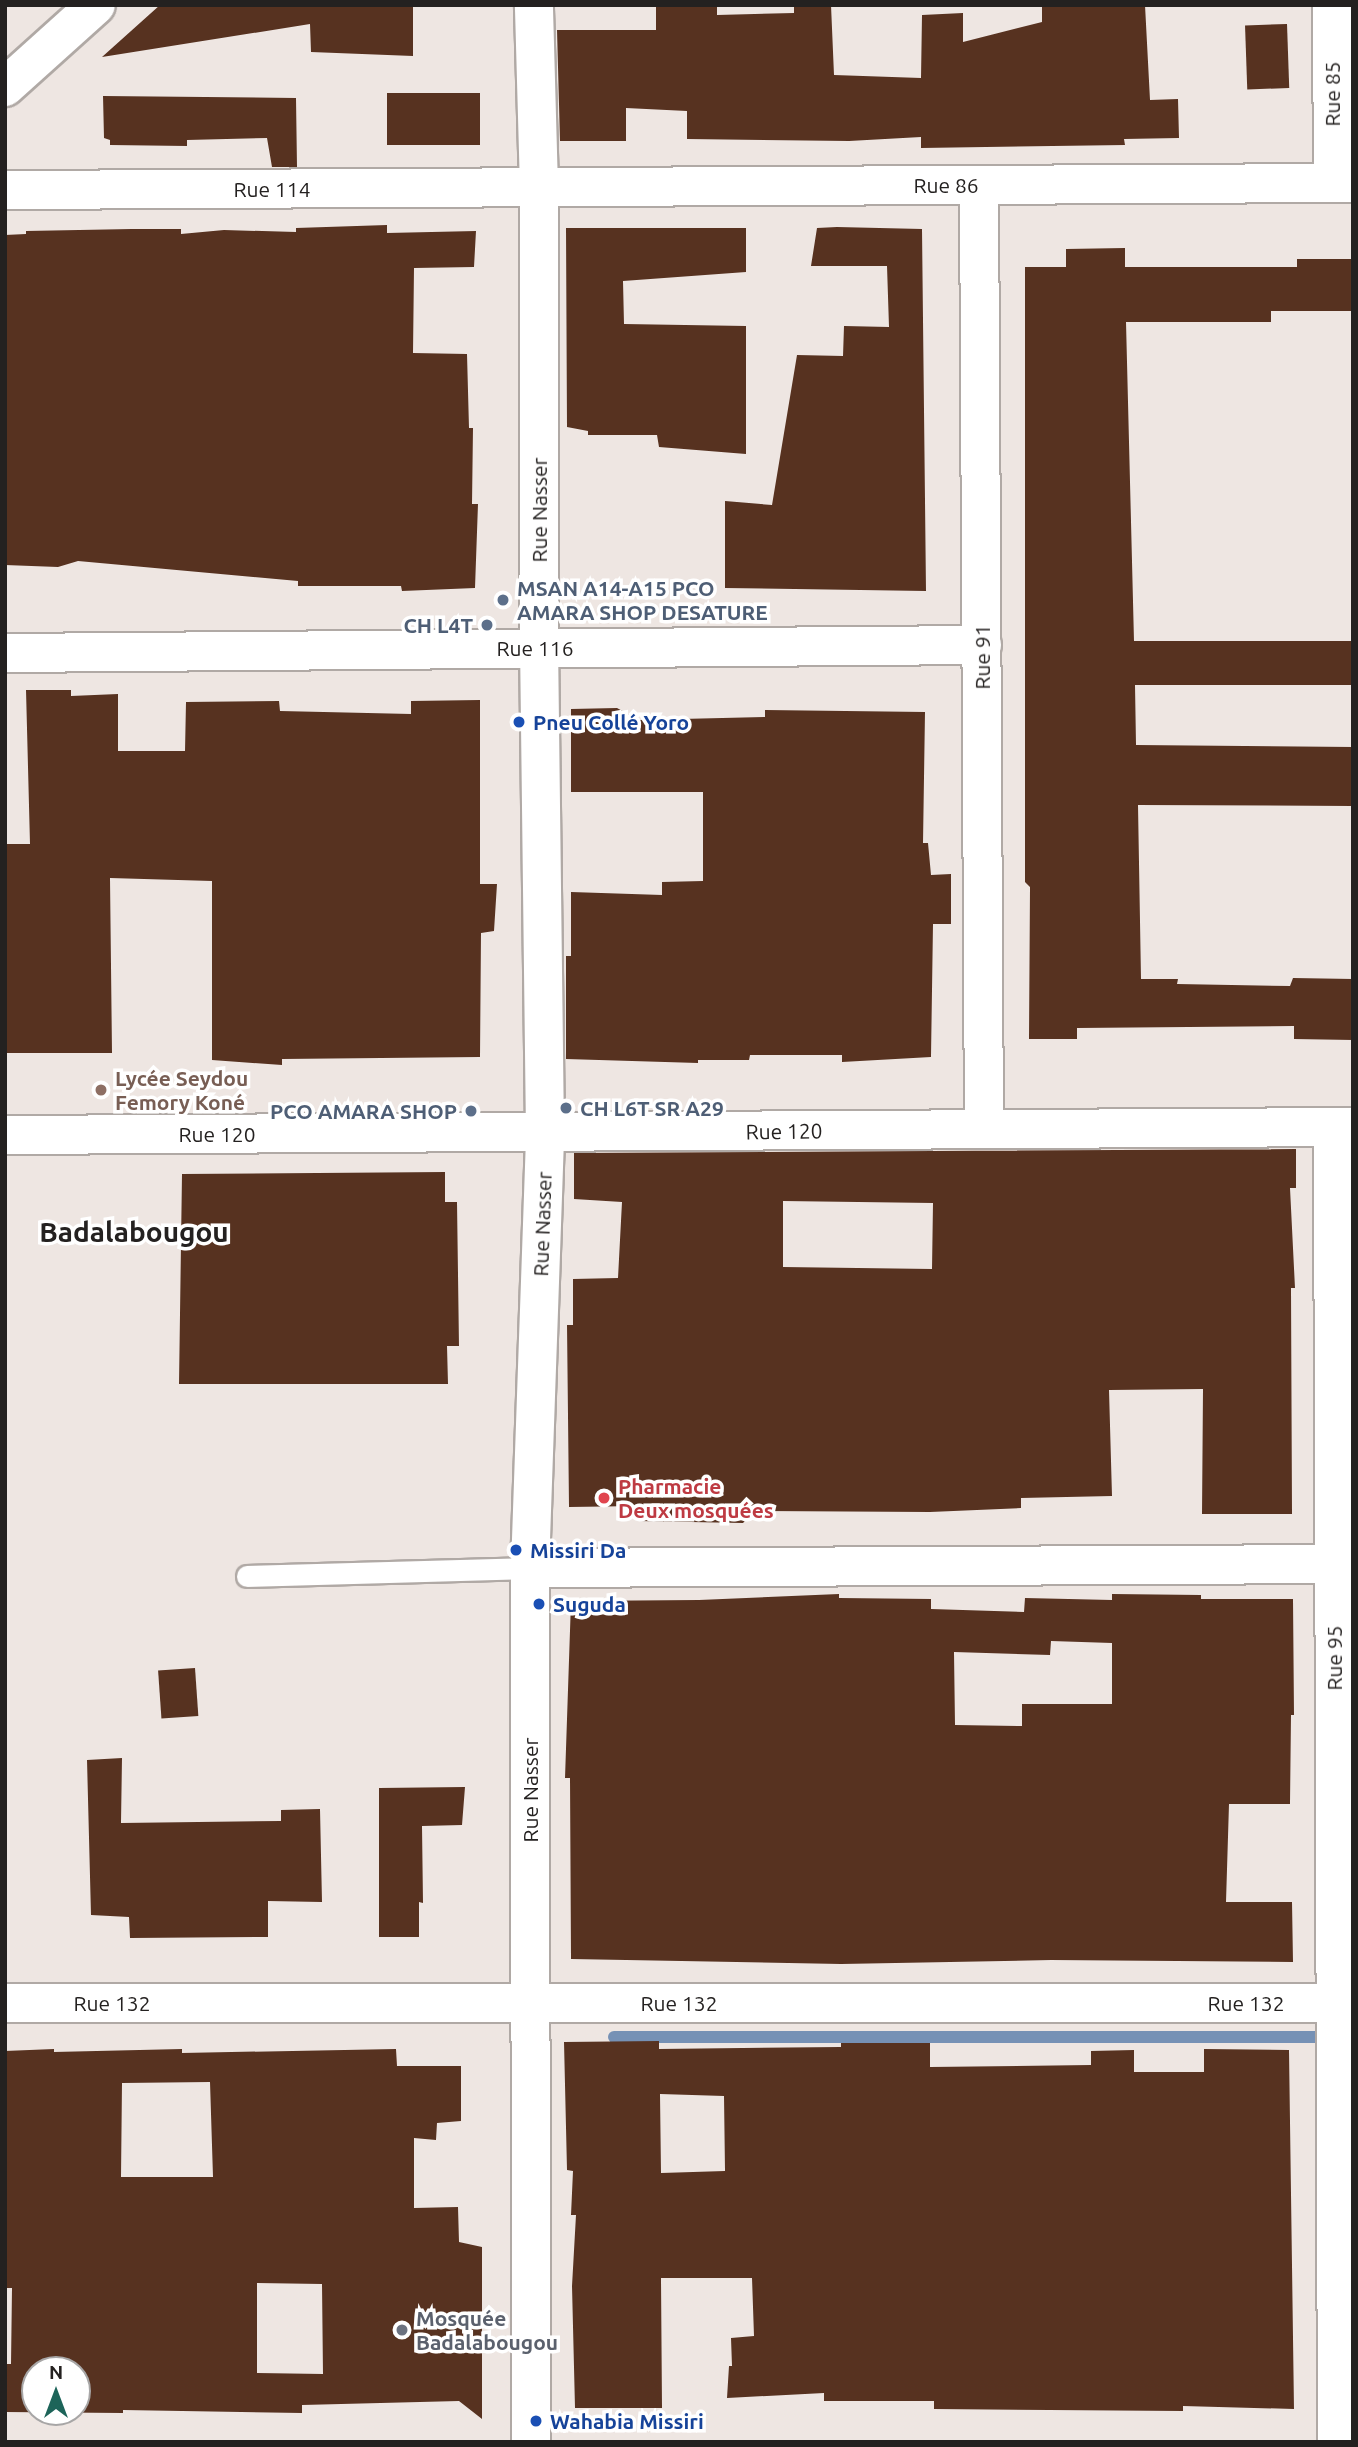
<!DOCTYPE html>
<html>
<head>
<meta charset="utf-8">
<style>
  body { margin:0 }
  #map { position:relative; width:1358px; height:2447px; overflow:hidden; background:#eee6e2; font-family:Ubuntu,sans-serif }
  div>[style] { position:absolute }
  .stream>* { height:12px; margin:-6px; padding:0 6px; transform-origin:6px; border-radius:6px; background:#7691b5 }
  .building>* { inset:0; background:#573220; transform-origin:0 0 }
  .roads { filter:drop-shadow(2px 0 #b0a9a5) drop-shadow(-2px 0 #b0a9a5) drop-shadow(0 2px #b0a9a5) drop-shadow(0 -2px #b0a9a5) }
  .service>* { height:21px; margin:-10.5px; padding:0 10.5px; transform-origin:10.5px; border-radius:10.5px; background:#fff }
  .minor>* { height:38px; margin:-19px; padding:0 19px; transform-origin:19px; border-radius:19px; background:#fff }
  .dots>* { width:19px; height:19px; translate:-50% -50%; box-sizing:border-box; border:4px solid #fff; border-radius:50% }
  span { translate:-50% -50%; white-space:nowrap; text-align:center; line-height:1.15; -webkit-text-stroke:7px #fff; paint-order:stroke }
  .street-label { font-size:21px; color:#242120 }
  .service-label { font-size:21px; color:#4e5e75; font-weight:700 }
  .left { translate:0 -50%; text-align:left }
  .right { translate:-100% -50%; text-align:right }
  .transit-label { font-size:21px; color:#164399; font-weight:700 }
  .education-label { font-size:21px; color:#785e54; font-weight:700 }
  .health-label { font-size:21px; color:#be3a42; font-weight:700 }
  .worship-label { font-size:21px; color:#5b616d; font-weight:700 }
  .district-label { font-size:28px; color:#242120; font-weight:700 }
  .frame { position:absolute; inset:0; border:7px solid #242120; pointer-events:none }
  .north { position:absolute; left:21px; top:2356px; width:70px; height:70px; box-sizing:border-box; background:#fff; border:2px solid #a7a6a6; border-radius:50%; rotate:0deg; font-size:19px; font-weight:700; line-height:28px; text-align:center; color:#242120 }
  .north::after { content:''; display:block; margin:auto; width:24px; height:32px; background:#1d6459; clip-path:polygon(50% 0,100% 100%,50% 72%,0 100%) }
</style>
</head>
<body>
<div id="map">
  <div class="stream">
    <div style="left:614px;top:2037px;width:717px"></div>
  </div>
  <div class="building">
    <div style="clip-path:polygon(160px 5px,413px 5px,413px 56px,311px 52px,310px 24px,102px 57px)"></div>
    <div style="clip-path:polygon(656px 5px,717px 5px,717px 15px,794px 13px,794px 5px,831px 5px,834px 75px,921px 78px,922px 15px,963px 13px,963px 42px,1042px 22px,1042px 5px,1145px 5px,1150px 100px,1178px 99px,1179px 138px,1124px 139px,1125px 145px,921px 148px,921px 137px,849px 141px,687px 139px,687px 111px,626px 108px,626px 141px,560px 141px,557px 30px,656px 30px)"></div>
    <div style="left:1287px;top:24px;width:64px;height:42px;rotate:88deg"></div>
    <div style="left:387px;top:93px;width:93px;height:52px"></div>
    <div style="clip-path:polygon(103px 96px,296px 98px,297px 167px,272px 167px,267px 138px,187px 140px,187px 146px,110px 145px,110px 140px,104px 138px)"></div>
    <div style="clip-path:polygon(387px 225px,387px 233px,476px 231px,474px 267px,414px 268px,413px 353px,467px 354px,469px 428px,473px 428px,472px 504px,478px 504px,475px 588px,402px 591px,401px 586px,298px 586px,298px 581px,78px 561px,58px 567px,5px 565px,5px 235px,26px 234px,26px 231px,132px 229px,181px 229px,181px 234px,224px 230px,296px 232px,296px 228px)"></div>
    <div style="clip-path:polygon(837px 227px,922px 229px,926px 591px,725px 588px,725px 501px,772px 505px,797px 355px,843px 356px,844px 326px,889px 327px,887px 266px,811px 266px,817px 228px)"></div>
    <div style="clip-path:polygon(566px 228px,746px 228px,746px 272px,623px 281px,624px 324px,746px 326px,746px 454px,659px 447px,657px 435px,588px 435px,588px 431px,567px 427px)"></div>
    <div style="clip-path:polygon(1125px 248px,1125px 267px,1297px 267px,1297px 259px,1353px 259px,1353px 311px,1271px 311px,1271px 322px,1126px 322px,1134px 641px,1353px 641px,1353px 685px,1135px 685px,1136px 745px,1353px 747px,1353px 806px,1138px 805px,1141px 979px,1178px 979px,1177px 984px,1290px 986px,1293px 978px,1353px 979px,1353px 1040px,1294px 1039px,1294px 1026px,1077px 1028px,1077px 1039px,1029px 1039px,1030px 887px,1025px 882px,1025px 267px,1066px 267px,1066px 249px)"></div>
    <div style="clip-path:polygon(26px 690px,71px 690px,71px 696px,118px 694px,118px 751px,185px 751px,186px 702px,279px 701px,280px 711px,411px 714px,411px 701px,480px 700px,480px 884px,497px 884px,494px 931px,481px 933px,480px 1057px,282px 1059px,282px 1065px,212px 1060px,212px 881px,110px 878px,112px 1053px,5px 1053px,5px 844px,30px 844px)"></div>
    <div style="clip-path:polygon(617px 708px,639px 720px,765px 717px,765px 710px,925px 712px,923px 843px,928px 843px,931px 875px,951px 874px,951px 924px,933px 924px,931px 1057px,842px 1062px,842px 1055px,750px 1055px,749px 1060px,698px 1060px,698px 1063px,566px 1059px,566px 956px,571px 956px,571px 892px,662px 895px,662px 882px,703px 881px,703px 792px,571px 792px,571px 709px)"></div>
    <div style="clip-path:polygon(evenodd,1296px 1149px,1296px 1188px,1290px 1188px,1295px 1288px,1291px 1288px,1292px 1514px,1202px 1514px,1203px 1389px,1109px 1390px,1112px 1496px,1021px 1498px,1021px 1508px,930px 1512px,754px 1511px,743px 1523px,638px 1521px,638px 1506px,569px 1507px,567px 1325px,573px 1325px,573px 1279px,618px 1278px,622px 1202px,574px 1199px,574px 1153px,1296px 1149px,783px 1201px,933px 1203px,932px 1269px,783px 1267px,783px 1201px)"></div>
    <div style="clip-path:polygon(445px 1172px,445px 1202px,457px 1202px,459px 1346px,447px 1346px,448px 1384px,179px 1384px,182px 1174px)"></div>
    <div style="clip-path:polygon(evenodd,839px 1594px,839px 1598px,931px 1599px,931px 1609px,1024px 1612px,1025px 1598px,1112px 1600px,1112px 1594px,1201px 1595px,1201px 1599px,1293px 1599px,1294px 1715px,1291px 1715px,1290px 1804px,1229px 1804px,1226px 1902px,1292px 1902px,1293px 1962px,1051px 1960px,841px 1964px,571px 1959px,570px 1778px,565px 1778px,571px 1601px,699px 1600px,839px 1594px,1051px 1641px,1112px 1643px,1112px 1704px,1022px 1704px,1022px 1726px,955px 1725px,954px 1652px,1050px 1655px,1051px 1641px)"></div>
    <div style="left:195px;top:1668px;width:48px;height:37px;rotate:86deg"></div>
    <div style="clip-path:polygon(122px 1758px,121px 1823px,281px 1821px,281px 1810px,320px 1809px,322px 1902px,268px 1901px,268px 1937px,130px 1938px,129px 1917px,91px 1915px,87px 1760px)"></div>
    <div style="clip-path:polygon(465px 1787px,462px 1825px,422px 1826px,423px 1903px,419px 1902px,419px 1937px,379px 1937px,379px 1788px)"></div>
    <div style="clip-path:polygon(evenodd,659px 2041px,659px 2049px,841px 2047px,841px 2043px,930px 2043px,930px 2067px,1091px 2065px,1091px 2051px,1134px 2050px,1134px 2072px,1204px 2072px,1204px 2049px,1289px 2050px,1294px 2409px,1183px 2406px,1183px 2411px,934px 2409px,934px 2401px,824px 2401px,824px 2393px,727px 2398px,729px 2366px,732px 2366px,731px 2338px,754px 2336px,752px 2278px,661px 2278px,662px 2408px,575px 2408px,572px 2286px,576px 2215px,571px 2215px,573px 2171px,567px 2170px,564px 2042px,659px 2041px,660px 2094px,724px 2096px,725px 2171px,661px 2173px,660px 2094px)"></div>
    <div style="clip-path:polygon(evenodd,54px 2049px,54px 2052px,182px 2049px,182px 2053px,396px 2049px,397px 2066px,461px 2066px,461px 2121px,437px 2123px,436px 2140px,414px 2138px,414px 2208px,458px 2207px,459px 2242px,482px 2247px,482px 2419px,459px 2401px,302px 2405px,302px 2413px,123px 2410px,123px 2413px,5px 2412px,5px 2364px,11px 2364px,12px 2288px,5px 2288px,5px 2051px,54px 2049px,210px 2082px,213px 2177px,121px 2177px,122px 2083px,210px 2082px,54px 2049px,257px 2283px,322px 2284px,323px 2374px,257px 2373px,257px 2283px,54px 2049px,35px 2370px,77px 2370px,77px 2412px,35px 2412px,35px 2370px)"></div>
  </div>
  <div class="roads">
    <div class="service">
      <div style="left:247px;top:1576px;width:283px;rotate:-1.6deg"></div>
    </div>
    <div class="minor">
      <div style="left:1332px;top:5px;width:178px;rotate:89.7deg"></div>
      <div style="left:5px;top:87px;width:122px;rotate:-42deg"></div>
      <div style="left:979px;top:185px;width:944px;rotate:89.7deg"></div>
      <div style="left:5px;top:190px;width:1348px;rotate:-0.3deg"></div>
      <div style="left:5px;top:653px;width:977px;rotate:-0.47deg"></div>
      <div style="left:1333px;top:1127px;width:1315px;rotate:89.83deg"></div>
      <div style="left:5px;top:1135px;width:1348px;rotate:-0.34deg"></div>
      <div style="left:530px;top:1568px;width:823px;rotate:-0.28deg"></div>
      <div style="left:5px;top:2003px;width:1348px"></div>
      <div style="left:531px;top:2442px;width:874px;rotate:-90.07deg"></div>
      <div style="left:530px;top:1568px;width:435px;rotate:-88deg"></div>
      <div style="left:545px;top:1133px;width:486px;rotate:-90.7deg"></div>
      <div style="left:539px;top:647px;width:459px;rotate:-90deg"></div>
      <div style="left:539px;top:188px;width:183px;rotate:-91.6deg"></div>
    </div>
  </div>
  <div class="dots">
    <div style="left:503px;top:600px;background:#5c6f8a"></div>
    <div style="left:487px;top:625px;background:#5c6f8a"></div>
    <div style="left:519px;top:722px;background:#1a4fb4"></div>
    <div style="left:101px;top:1090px;background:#8d6e63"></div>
    <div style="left:566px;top:1108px;background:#5c6f8a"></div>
    <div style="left:471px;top:1111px;background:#5c6f8a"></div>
    <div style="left:604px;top:1498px;background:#e0444e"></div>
    <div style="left:516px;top:1550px;background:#1a4fb4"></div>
    <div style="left:539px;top:1604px;background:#1a4fb4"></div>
    <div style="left:402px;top:2330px;background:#6b7280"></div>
    <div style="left:536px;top:2421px;background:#1a4fb4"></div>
  </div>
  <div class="street-label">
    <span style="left:1332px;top:94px;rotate:-90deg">Rue 85</span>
    <span style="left:946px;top:185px">Rue 86</span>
    <span style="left:272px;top:189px">Rue 114</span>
    <span style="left:539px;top:510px;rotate:-90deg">Rue Nasser</span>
    <span style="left:535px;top:648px">Rue 116</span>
    <span style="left:982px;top:657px;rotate:-90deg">Rue 91</span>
    <span style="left:784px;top:1131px;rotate:-1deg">Rue 120</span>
    <span style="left:217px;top:1134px">Rue 120</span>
    <span style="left:542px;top:1224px;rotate:-88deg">Rue Nasser</span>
    <span style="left:1334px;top:1658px;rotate:-90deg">Rue 95</span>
    <span style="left:530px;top:1790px;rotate:-90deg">Rue Nasser</span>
    <span style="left:112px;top:2003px">Rue 132</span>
    <span style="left:679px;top:2003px">Rue 132</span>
    <span style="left:1246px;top:2003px">Rue 132</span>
  </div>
  <div class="service-label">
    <span class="left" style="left:517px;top:600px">MSAN A14-A15 PCO<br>AMARA SHOP DESATURE</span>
    <span class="right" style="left:473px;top:625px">CH L4T</span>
    <span class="left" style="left:580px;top:1108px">CH L6T SR A29</span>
    <span class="right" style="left:457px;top:1111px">PCO AMARA SHOP</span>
  </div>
  <div class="transit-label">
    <span class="left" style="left:533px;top:722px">Pneu Collé Yoro</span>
    <span class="left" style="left:530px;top:1550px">Missiri Da</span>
    <span class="left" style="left:553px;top:1604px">Suguda</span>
    <span class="left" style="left:550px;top:2421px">Wahabia Missiri</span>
  </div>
  <div class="education-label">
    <span class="left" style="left:115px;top:1090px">Lycée Seydou<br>Femory Koné</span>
  </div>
  <div class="health-label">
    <span class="left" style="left:618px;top:1498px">Pharmacie<br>Deux mosquées</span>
  </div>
  <div class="worship-label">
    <span class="left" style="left:416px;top:2330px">Mosquée<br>Badalabougou</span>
  </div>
  <div class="district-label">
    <span style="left:134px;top:1232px">Badalabougou</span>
  </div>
  <div class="frame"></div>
  <div class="north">N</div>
</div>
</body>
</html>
